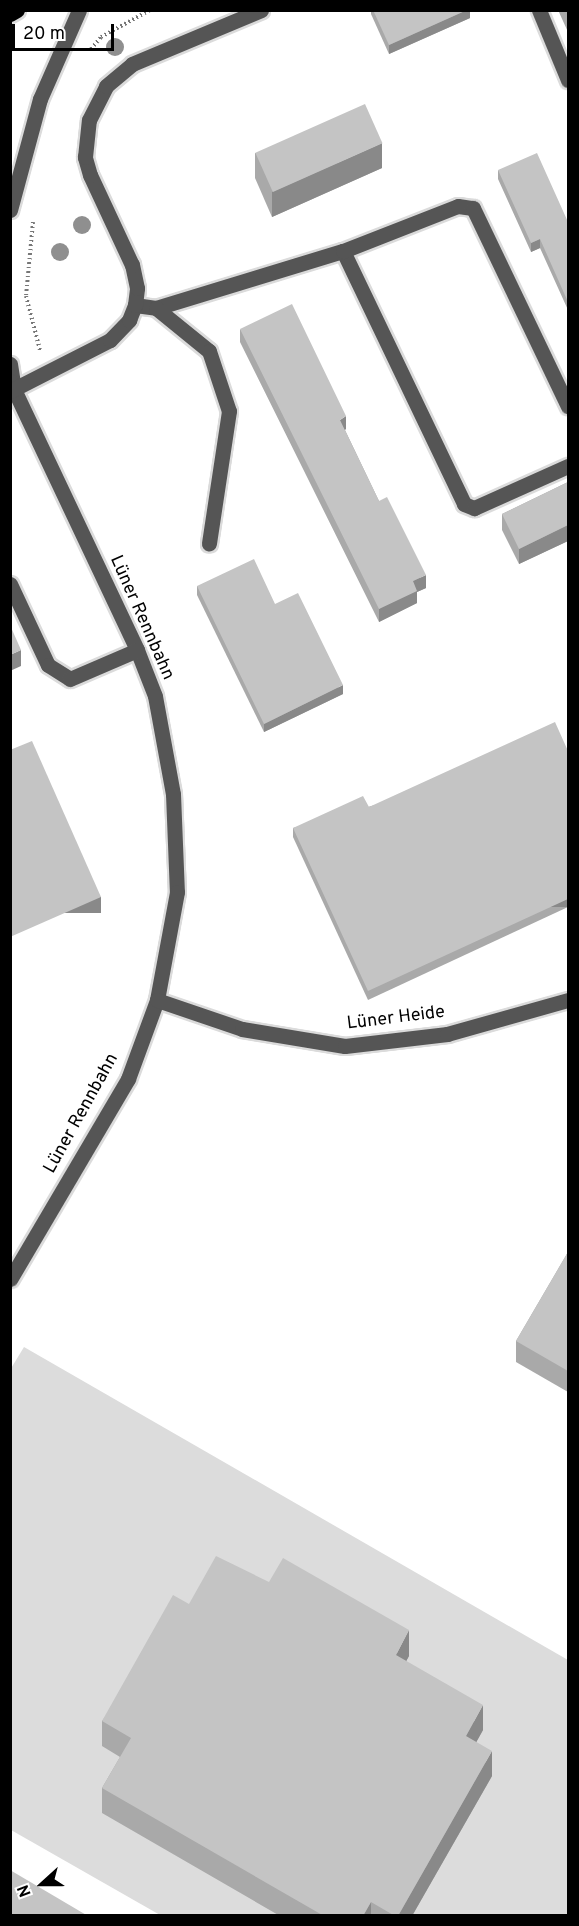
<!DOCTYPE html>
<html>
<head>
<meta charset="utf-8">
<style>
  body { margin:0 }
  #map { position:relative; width:579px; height:1926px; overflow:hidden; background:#fff; font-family:Overpass,sans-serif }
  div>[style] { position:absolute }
  .green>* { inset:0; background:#dcdcdc }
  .path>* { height:4px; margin-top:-2px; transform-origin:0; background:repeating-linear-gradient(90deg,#777 0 1.5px,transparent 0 4.5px) }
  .roads { filter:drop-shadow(2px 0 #dbdbdb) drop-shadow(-2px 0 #dbdbdb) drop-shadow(0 2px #dbdbdb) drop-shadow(0 -2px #dbdbdb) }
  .minor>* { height:15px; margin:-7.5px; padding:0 7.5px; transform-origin:7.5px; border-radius:7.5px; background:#555 }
  .major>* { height:15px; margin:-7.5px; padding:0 7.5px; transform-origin:7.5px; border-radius:7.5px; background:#000 }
  .trees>* { width:18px; height:18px; margin:-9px; border-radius:50%; background:#8f8f8f }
  .wall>* { inset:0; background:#a9a9a9 }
  .shaded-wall>* { inset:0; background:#898989; transform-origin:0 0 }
  .building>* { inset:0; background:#c4c4c4; transform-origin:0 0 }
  span { translate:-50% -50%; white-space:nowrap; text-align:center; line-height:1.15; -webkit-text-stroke:6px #fff; paint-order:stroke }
  .street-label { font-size:18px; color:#000 }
  .frame { position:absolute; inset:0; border:12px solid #000; pointer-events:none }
  .north { position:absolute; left:12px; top:1854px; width:60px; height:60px; -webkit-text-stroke:4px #fff; paint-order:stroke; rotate:249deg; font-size:16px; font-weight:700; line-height:24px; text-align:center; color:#000 }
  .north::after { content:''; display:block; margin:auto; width:21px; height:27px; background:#000; clip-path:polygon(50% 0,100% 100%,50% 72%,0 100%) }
  .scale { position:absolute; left:12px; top:24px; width:102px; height:27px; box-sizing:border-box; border:3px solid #000; border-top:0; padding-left:8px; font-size:18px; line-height:21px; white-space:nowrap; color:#000; -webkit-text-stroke:4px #fff; paint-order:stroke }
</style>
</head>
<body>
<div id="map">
  <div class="green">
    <div style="clip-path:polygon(24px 1347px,568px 1660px,568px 1915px,160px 1915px,11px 1830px,10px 1370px)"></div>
  </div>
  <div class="path">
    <div style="left:91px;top:49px;width:16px;rotate:-50deg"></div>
    <div style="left:101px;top:37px;width:56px;rotate:-28.9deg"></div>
    <div style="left:33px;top:222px;width:74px;rotate:95.4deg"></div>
    <div style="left:26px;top:296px;width:56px;rotate:75.5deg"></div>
  </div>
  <div class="roads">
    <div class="minor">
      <div style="left:539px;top:10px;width:76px;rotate:67.5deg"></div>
      <div style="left:10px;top:210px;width:115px;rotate:-74.9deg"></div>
      <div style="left:40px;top:99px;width:97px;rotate:-66.3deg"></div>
      <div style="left:343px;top:251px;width:280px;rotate:64.4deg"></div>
      <div style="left:464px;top:504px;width:11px;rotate:22deg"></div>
      <div style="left:474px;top:508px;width:103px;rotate:-24.1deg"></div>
      <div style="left:135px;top:305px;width:21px;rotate:8deg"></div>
      <div style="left:156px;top:308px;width:195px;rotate:-17deg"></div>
      <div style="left:343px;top:251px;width:123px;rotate:-21.4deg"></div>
      <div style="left:458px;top:206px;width:15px;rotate:8deg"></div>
      <div style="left:473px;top:208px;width:220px;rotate:64.4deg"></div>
      <div style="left:156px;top:308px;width:68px;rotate:39.1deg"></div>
      <div style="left:209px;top:351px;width:63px;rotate:71.6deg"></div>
      <div style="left:229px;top:411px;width:134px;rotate:98.6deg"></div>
      <div style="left:10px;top:364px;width:25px;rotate:81deg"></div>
      <div style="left:10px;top:381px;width:297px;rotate:64.7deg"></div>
      <div style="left:137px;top:650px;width:49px;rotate:68.6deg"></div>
      <div style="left:155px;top:696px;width:100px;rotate:79.6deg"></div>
      <div style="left:173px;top:794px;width:98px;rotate:87.7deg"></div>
      <div style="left:177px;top:892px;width:110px;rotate:100.5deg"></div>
      <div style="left:157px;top:1000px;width:84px;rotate:110.2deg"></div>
      <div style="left:128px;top:1079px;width:232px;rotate:120.5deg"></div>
      <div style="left:10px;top:391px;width:112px;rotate:-27deg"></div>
      <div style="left:110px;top:340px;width:28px;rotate:-46deg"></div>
      <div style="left:129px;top:320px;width:16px;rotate:-68deg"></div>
      <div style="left:135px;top:305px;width:17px;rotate:-83deg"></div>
      <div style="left:137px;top:288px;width:24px;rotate:-102deg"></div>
      <div style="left:132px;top:265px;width:99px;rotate:-115deg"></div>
      <div style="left:90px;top:175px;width:19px;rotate:-106deg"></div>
      <div style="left:85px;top:157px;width:37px;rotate:-84deg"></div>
      <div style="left:89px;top:120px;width:38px;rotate:-63deg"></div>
      <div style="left:106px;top:86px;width:34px;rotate:-40deg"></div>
      <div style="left:132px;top:64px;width:140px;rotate:-22.7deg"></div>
      <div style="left:10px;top:584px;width:89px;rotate:64.9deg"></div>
      <div style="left:48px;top:665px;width:26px;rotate:32deg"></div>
      <div style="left:70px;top:679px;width:73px;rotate:-23.4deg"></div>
      <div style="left:157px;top:1000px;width:90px;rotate:18.8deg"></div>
      <div style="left:242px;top:1029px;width:104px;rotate:9.4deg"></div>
      <div style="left:345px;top:1046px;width:103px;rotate:-6.7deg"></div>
      <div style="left:447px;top:1034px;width:126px;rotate:-15.7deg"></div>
    </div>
    <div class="major">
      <div style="left:10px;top:14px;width:8px;rotate:-30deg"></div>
    </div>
  </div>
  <div class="trees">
    <div style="left:115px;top:47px"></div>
    <div style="left:82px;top:225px"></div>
    <div style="left:60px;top:252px"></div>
  </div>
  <div class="wall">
    <div style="clip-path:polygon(371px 10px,470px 10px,470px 18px,389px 54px,371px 14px)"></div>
    <div style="clip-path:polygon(558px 10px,568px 10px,568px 32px)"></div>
    <div style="clip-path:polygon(255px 153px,382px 168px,272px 217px,255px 178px)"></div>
    <div style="clip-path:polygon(498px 170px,568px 222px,568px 310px,540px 248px,531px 252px,498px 179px)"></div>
    <div style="clip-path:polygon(240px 329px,346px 429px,345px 430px,379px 501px,426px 588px,417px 592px,417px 603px,379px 622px,240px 342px)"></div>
    <div style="clip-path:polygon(568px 482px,568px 541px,519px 564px,502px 530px,502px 514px)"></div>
    <div style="clip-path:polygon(197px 586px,275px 604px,343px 694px,264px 732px,197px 595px)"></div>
    <div style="clip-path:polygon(568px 751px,568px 907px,368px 1000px,293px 837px,293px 828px)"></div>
    <div style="clip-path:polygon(568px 1252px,568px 1392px,516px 1362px,516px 1341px)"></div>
    <div style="clip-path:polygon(189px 1604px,409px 1656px,406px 1661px,483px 1730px,476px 1742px,492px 1776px,412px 1916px,280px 1916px,102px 1813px,102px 1788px,120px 1757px,102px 1746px,102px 1721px)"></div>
  </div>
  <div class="shaded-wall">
    <div style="clip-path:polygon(467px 10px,470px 10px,470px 18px,389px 54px,389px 45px)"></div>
    <div style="clip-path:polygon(382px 143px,382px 168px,272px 217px,272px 192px)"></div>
    <div style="clip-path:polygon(540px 239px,540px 248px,531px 252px,531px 243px)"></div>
    <div style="clip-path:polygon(346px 416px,346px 429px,340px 432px,340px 420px)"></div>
    <div style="clip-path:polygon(568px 525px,568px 541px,519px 564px,519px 549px)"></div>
    <div style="clip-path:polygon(426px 575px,426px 588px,417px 592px,417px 603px,379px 622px,379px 609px,413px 581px)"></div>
    <div style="clip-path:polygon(21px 650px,21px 666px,10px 671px,10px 655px)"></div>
    <div style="clip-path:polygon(343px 685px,343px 694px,264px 732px,264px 724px)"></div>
    <div style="left:101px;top:897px;width:16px;height:99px;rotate:90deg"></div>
    <div style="left:568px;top:899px;width:8px;height:220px;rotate:90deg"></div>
    <div style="clip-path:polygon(409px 1630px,409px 1656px,396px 1680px,396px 1655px)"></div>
    <div style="clip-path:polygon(483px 1705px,483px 1730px,466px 1761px,466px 1736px)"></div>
    <div style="clip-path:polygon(492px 1751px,492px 1776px,412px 1916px,398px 1916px)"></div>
    <div style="clip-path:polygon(371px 1902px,371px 1916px,363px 1916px)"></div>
  </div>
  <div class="building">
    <div style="clip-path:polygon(373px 10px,467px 10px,389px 45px)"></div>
    <div style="left:365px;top:104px;width:43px;height:120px;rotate:66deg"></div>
    <div style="clip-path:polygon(537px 153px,568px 222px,568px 302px,540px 239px,531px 243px,498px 170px)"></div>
    <div style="clip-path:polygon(292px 304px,346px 416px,340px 420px,379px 501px,387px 497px,426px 575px,413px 581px,417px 591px,379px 609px,240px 329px)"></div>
    <div style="clip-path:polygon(568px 482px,568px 525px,519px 549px,502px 514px)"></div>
    <div style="clip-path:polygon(254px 559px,275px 604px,298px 593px,343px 685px,264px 724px,197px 586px)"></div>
    <div style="clip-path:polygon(10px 625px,21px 650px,10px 655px)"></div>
    <div style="clip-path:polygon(555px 722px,568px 751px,568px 899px,368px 991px,293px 828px,363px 796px,369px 807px)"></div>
    <div style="clip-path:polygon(32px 741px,101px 897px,10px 937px,10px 750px)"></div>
    <div style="clip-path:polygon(568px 1252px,568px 1371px,516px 1341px)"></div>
    <div style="clip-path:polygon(216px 1556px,269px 1582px,283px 1558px,409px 1630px,396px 1655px,483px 1705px,466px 1736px,492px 1751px,398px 1916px,395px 1916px,371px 1902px,363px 1916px,324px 1916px,102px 1788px,131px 1738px,102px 1721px,173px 1595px,189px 1604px)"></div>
    <div style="clip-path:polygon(10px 1870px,88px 1916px,10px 1916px)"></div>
  </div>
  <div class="street-label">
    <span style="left:141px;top:618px;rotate:66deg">Lüner Rennbahn</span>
    <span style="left:396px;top:1019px;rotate:-7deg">Lüner Heide</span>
    <span style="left:82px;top:1114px;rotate:-61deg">Lüner Rennbahn</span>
  </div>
  <div class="frame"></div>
  <div class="north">N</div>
  <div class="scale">20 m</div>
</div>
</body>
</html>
